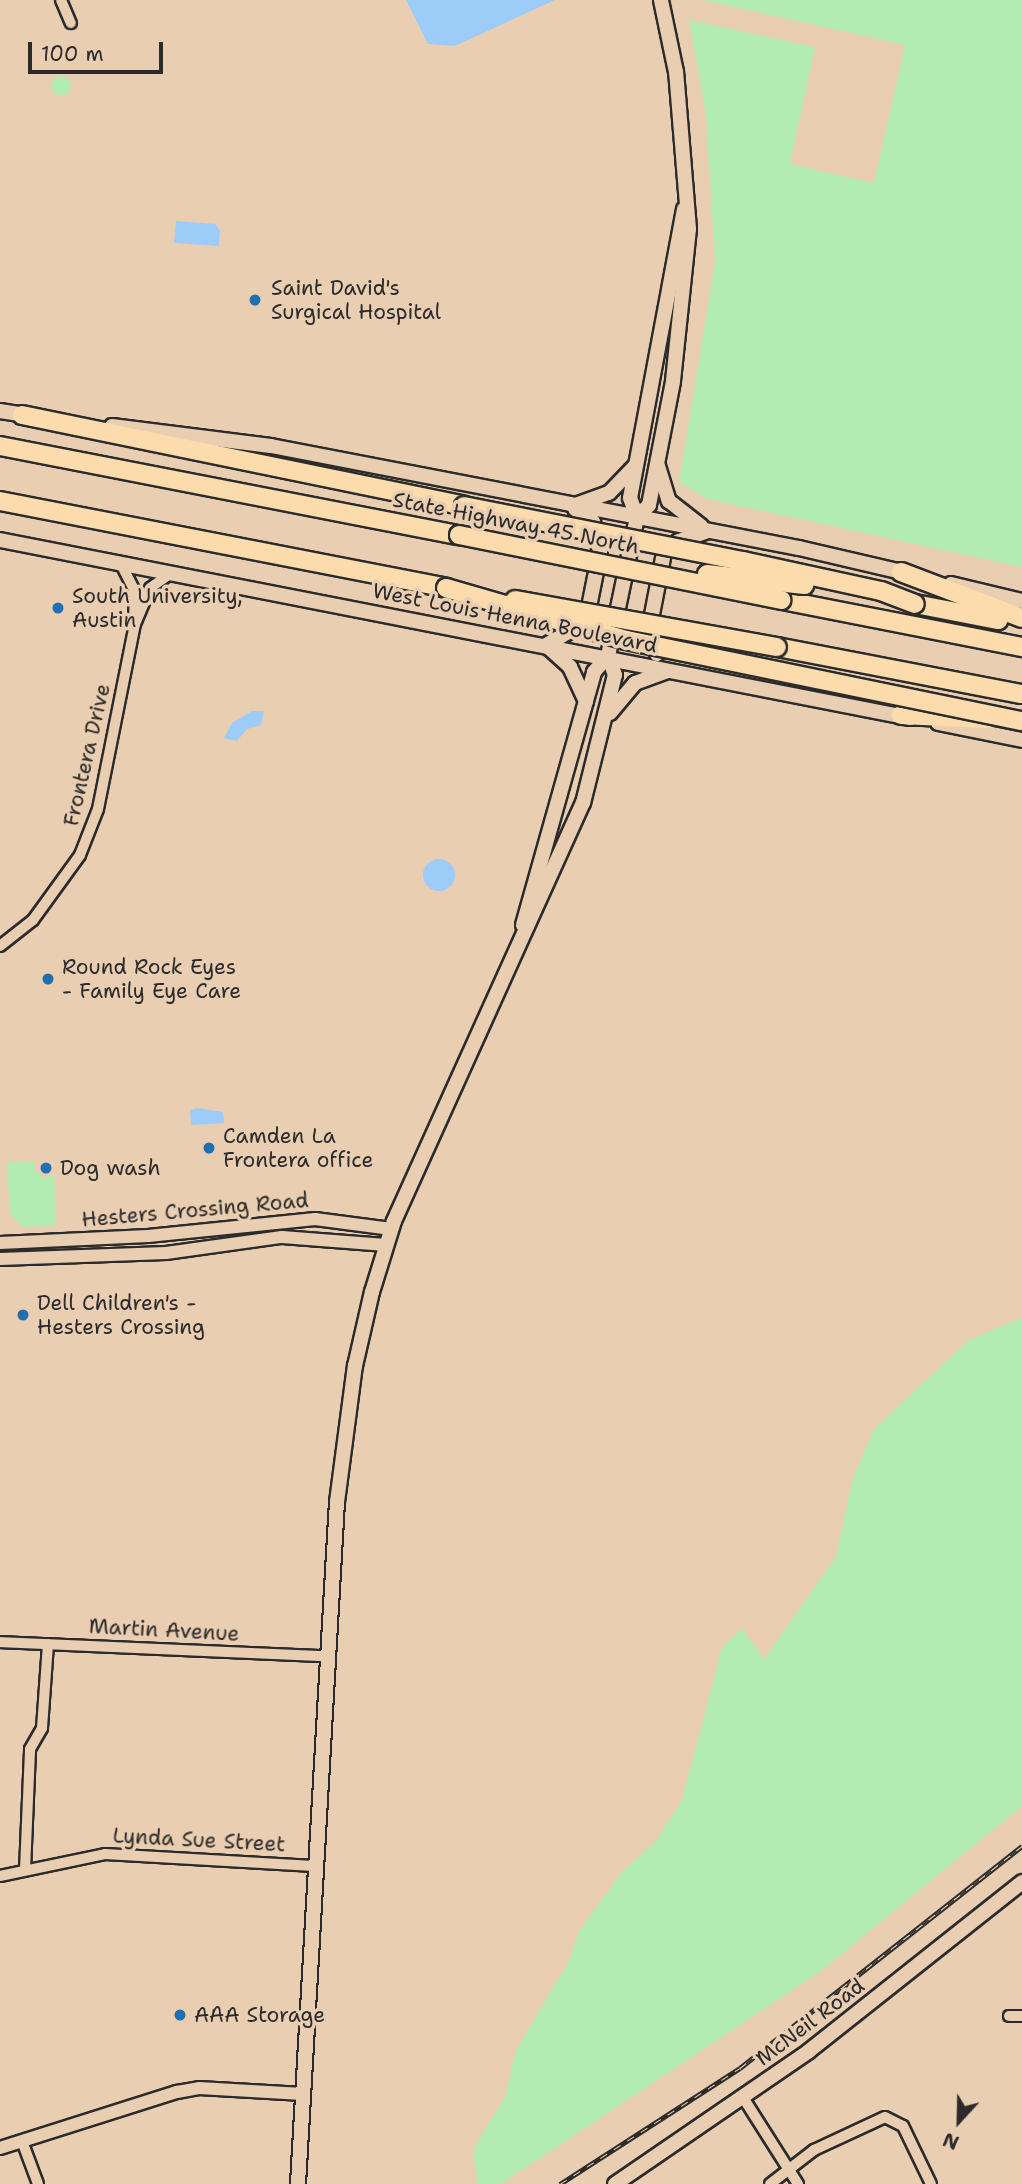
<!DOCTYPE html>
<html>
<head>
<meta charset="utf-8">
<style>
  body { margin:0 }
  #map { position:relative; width:1022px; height:2184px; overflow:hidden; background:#eaceb1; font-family:"Shantell Sans",sans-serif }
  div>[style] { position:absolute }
  .green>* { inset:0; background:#b2ecb1 }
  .round { border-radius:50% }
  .water>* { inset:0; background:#9dccf9 }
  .roads { filter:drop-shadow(2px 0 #2b2b2b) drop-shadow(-2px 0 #2b2b2b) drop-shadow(0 2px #2b2b2b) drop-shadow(0 -2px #2b2b2b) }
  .minor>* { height:10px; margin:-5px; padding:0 5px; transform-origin:5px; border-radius:5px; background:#eaceb1 }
  .tertiary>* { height:12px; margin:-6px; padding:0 6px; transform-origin:6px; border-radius:6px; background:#eaceb1 }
  .secondary>* { height:14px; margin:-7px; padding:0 7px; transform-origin:7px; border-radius:7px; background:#eaceb1 }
  .motorway>* { height:18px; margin:-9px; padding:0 9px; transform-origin:9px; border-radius:9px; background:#fcdcac }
  .rail>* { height:5px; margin-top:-2.5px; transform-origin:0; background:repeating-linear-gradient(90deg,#eaceb1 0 8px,#2b2b2b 0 16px); box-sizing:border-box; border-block:2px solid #2b2b2b }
  .bridges { filter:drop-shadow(2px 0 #2b2b2b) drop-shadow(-2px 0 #2b2b2b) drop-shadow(0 2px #2b2b2b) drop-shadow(0 -2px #2b2b2b) }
  .motorway-bridge>* { height:18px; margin:-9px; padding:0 9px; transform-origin:9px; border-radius:9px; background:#fcdcac }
  .dots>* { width:19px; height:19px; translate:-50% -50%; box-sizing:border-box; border:4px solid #eaceb1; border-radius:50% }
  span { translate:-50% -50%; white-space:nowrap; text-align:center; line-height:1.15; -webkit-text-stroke:7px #eaceb1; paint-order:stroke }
  .poi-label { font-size:21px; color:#2b2b2b }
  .left { translate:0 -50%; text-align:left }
  .street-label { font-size:21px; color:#2b2b2b }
  .north { position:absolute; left:924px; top:2086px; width:70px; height:70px; -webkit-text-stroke:5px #eaceb1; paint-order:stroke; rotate:202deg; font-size:19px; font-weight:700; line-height:28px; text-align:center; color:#2b2b2b }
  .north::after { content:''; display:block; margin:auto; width:24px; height:32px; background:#2b2b2b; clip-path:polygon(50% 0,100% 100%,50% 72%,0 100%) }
  .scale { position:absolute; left:28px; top:42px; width:135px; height:32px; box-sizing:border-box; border:4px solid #2b2b2b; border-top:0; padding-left:9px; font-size:21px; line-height:24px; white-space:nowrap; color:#2b2b2b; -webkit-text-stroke:5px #eaceb1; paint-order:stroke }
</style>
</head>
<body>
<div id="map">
  <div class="green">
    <div style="clip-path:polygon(702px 0,1022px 0,1022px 567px,707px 499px,679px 482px,715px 262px,706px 116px,689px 20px,815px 47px,790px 164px,874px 183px,905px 45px)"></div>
    <div class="round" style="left:51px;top:76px;width:20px;height:20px"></div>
    <div style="clip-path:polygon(34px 1161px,35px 1172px,54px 1172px,56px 1225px,23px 1227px,10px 1214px,7px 1162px)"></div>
    <div style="clip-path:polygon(1022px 1318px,1022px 1806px,821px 1971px,501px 2184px,478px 2184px,473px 2154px,476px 2144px,505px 2097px,516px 2050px,569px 1961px,579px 1931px,621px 1873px,656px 1841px,682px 1800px,722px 1648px,742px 1628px,764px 1659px,836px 1557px,852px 1481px,874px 1429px,969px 1340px)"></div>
  </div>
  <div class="water">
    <div style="clip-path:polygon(406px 0,555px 0,455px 46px,428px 44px)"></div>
    <div style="clip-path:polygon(176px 221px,215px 224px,220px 230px,219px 246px,174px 243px)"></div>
    <div style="clip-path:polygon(252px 711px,264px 711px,261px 725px,247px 729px,237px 741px,224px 738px,232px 723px)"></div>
    <div class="round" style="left:423px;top:859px;width:32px;height:32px"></div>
    <div style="clip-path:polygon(197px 1108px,223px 1112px,224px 1123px,191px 1125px,190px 1110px)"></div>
  </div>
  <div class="roads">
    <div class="minor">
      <div style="left:61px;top:0;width:25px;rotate:67deg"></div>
      <div style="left:121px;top:564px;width:31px;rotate:63deg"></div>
      <div style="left:135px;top:592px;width:30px;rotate:92deg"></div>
      <div style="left:0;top:946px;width:42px;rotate:-38.2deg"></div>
      <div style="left:33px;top:920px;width:80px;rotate:-54.1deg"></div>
      <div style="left:80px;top:855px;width:49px;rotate:-68.6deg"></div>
      <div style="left:98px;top:809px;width:189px;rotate:-78.7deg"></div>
      <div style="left:135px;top:624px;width:39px;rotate:-67deg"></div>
      <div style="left:150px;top:588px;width:24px;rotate:-35deg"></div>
      <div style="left:0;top:1642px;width:326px;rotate:2.5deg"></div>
      <div style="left:25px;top:1870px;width:121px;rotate:-87.6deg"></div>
      <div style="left:30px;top:1749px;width:24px;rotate:-60deg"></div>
      <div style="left:42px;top:1728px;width:84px;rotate:-85.9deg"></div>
      <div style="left:0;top:1876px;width:107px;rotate:-11.8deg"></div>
      <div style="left:105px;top:1854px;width:209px;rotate:3.3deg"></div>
      <div style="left:1009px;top:2016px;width:13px"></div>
      <div style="left:744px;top:2099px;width:101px;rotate:57.6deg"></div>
      <div style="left:22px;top:2141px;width:46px;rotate:69.6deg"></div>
      <div style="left:770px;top:2184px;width:56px;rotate:-37.7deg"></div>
      <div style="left:814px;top:2150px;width:78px;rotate:-24.9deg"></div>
      <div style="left:885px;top:2117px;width:20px;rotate:27deg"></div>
      <div style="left:903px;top:2126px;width:64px;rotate:64.2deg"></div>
    </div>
    <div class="tertiary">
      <div style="left:0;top:1243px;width:148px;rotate:-2.7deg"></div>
      <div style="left:148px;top:1236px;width:168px;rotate:-5.8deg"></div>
      <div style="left:315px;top:1219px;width:77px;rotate:7.5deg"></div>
      <div style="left:0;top:1259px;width:166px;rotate:-2.1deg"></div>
      <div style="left:166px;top:1253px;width:117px;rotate:-7.9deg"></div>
      <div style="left:282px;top:1237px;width:104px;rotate:4.4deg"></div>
      <div style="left:0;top:2148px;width:186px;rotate:-17.6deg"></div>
      <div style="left:177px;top:2092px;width:22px;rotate:-10deg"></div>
      <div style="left:199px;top:2088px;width:104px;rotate:3.3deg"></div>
    </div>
    <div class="secondary">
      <div style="left:0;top:411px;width:30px;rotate:9deg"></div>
      <div style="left:112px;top:426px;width:160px;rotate:7.2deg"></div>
      <div style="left:271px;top:446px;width:538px;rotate:10.93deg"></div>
      <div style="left:799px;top:548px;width:115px;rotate:13.1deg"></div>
      <div style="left:658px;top:466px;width:37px;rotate:73deg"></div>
      <div style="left:669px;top:501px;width:41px;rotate:38deg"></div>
      <div style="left:578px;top:504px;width:33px;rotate:-20deg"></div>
      <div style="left:609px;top:493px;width:37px;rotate:-46deg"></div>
      <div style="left:637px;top:517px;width:17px;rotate:-45deg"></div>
      <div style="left:649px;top:505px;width:126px;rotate:-79deg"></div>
      <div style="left:673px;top:381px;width:153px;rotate:-84deg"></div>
      <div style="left:689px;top:229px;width:158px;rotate:-94.7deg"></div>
      <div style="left:676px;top:72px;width:74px;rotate:-101.8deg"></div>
      <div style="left:0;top:540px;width:928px;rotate:11.06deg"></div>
      <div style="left:951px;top:584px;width:73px;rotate:13.5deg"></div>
      <div style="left:546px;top:645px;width:38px;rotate:-30deg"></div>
      <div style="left:579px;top:626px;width:17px;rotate:-57deg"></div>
      <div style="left:588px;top:612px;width:61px;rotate:-78.7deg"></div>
      <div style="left:600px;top:552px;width:31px;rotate:-103deg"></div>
      <div style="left:593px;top:522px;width:22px;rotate:-144deg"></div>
      <div style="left:547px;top:646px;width:31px;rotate:42deg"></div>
      <div style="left:570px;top:667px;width:38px;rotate:65deg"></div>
      <div style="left:657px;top:654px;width:25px;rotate:-108deg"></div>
      <div style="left:649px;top:630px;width:78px;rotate:-79deg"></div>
      <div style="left:664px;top:553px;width:19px;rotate:-39deg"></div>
      <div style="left:679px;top:541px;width:28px;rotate:-19deg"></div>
      <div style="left:610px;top:713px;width:39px;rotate:-50deg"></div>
      <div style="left:635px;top:683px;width:35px;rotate:-20deg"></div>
      <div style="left:938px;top:723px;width:86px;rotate:11.4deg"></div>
      <div style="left:523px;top:925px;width:263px;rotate:-74.3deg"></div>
      <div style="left:594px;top:672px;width:21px;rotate:-49deg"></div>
      <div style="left:608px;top:656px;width:142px;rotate:-78.2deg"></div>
      <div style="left:637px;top:517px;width:20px;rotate:-110deg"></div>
      <div style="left:630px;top:498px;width:294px;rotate:-79.4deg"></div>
      <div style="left:298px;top:2184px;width:683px;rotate:-86.73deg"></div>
      <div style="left:337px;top:1502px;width:137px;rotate:-82.5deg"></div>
      <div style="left:355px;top:1366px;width:76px;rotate:-77.1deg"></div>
      <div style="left:372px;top:1292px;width:74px;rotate:-72.8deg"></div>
      <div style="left:394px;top:1221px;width:459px;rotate:-65.7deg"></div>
      <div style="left:583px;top:803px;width:132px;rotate:-76deg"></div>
      <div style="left:615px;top:675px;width:20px;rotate:-110deg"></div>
      <div style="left:615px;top:2184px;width:235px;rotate:-34.4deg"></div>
      <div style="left:809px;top:2051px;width:272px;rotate:-38.4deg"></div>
    </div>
    <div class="motorway">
      <div style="left:22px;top:415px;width:451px;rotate:11.6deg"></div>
      <div style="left:0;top:446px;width:468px;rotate:11deg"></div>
      <div style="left:0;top:501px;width:454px;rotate:11deg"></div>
      <div style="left:901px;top:572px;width:129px;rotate:20.8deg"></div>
      <div style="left:782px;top:600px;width:245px;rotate:11.1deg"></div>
      <div style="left:915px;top:604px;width:85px;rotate:10.9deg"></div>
      <div style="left:777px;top:647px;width:249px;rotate:10.9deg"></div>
      <div style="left:901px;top:715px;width:87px;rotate:2.6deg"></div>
    </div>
  </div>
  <div class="rail">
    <div style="left:560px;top:2184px;width:214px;rotate:-32.8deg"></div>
    <div style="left:740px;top:2068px;width:359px;rotate:-38.2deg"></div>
  </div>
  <div class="bridges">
    <div class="motorway-bridge">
      <div style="left:464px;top:506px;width:284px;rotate:11.2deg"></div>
      <div style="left:743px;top:561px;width:141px;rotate:12.3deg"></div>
      <div style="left:881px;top:591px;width:36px;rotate:21deg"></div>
      <div style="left:459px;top:535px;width:329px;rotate:11.4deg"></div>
      <div style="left:707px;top:574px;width:98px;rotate:6.5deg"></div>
      <div style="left:446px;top:588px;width:187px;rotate:16.1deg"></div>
      <div style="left:626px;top:640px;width:404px;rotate:11.6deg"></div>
      <div style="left:515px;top:600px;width:266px;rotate:10.2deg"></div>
    </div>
  </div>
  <div class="dots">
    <div style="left:255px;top:300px;background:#1f6fb2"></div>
    <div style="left:58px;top:608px;background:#1f6fb2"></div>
    <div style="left:48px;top:979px;background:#1f6fb2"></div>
    <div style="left:209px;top:1148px;background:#1f6fb2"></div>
    <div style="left:46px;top:1168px;background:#1f6fb2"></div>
    <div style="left:23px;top:1315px;background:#1f6fb2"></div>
    <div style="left:180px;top:2015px;background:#1f6fb2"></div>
  </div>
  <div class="poi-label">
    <span class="left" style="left:271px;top:300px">Saint David's<br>Surgical Hospital</span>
    <span class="left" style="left:72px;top:608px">South University,<br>Austin</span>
    <span class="left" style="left:62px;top:979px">Round Rock Eyes<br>- Family Eye Care</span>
    <span class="left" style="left:223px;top:1148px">Camden La<br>Frontera office</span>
    <span class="left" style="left:60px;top:1168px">Dog wash</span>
    <span class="left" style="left:37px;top:1315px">Dell Children's -<br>Hesters Crossing</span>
    <span class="left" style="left:194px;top:2015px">AAA Storage</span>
  </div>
  <div class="street-label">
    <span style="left:516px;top:523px;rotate:11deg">State Highway 45 North</span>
    <span style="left:515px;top:618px;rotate:11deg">West Louis Henna Boulevard</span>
    <span style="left:87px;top:755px;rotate:-77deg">Frontera Drive</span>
    <span style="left:195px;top:1210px;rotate:-5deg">Hesters Crossing Road</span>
    <span style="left:164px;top:1630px;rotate:3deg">Martin Avenue</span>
    <span style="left:199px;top:1840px;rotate:3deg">Lynda Sue Street</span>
    <span style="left:810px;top:2022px;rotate:-37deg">McNeil Road</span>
  </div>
  <div class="north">N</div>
  <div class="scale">100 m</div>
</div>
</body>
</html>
